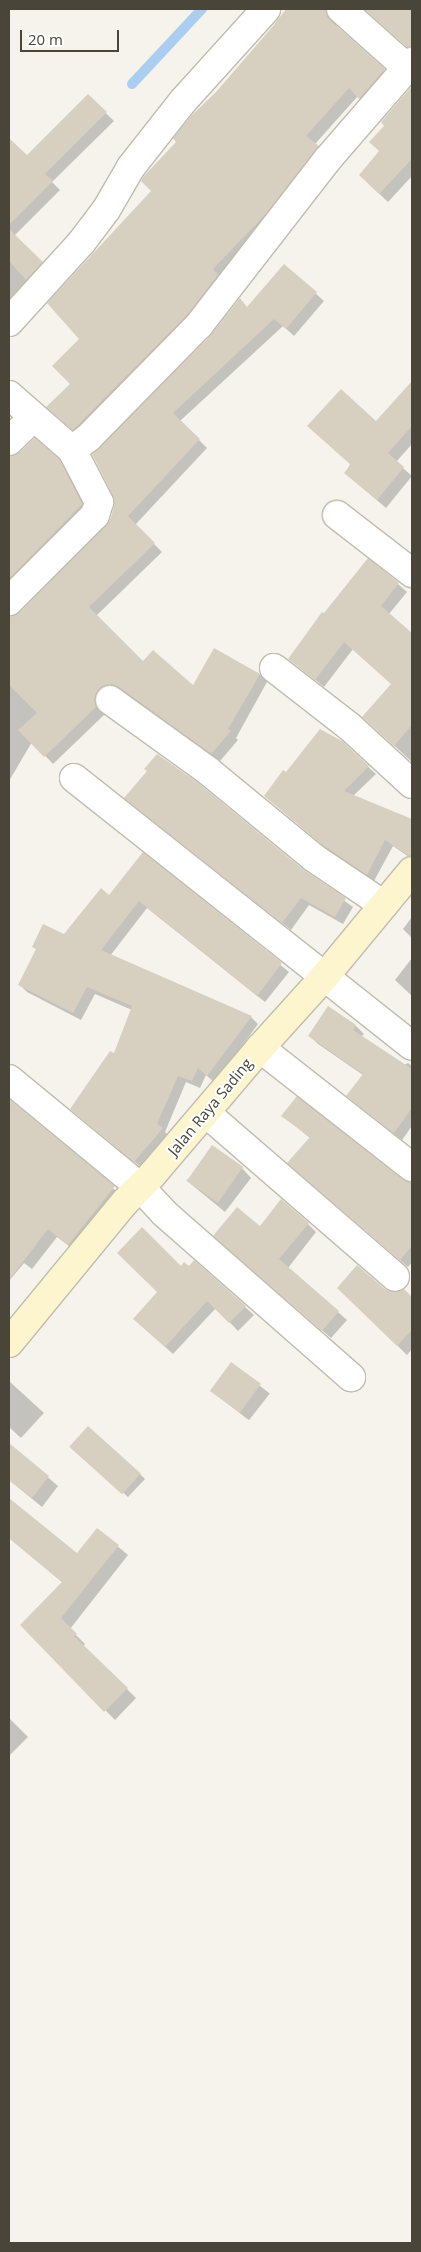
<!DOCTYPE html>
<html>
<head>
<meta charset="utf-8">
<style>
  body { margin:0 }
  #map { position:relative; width:421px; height:2252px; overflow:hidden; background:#f5f3ec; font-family:"Open Sans",sans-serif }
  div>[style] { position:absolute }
  .shadow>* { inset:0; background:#0003; transform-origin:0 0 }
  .stream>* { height:10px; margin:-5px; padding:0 5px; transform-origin:5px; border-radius:5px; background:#abcef0 }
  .building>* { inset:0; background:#d7d0c1; transform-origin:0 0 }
  .roads { filter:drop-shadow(1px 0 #c1bcae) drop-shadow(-1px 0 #c1bcae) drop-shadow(0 1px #c1bcae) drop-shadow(0 -1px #c1bcae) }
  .street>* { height:28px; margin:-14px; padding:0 14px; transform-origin:14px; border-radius:14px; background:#fff }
  .secondary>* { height:28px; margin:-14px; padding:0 14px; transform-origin:14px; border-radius:14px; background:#fdf5ce }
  span { translate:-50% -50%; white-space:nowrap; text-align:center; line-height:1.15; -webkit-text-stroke:4px #fff; paint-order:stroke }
  .street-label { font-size:15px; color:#4a4539 }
  .frame { position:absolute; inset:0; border:10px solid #4a4539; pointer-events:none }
  .scale { position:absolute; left:20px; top:30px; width:99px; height:22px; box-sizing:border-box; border:2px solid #4a4539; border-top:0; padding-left:6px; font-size:15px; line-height:18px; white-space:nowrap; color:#4a4539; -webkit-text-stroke:4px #fff; paint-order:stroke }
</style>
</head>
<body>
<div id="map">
  <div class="shadow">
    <div style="clip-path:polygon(289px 9px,337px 9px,334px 15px,337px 28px,393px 79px,369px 106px,358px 96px,315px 144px,326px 155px,226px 284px,82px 438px,56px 415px,72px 384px,81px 339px,178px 142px)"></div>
    <div style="clip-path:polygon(365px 9px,412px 9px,412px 51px)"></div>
    <div style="clip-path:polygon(412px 87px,412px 176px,388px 202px,369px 184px,380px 152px,386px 126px,382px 122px)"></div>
    <div style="clip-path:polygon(88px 96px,114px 121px,52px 182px,60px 190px,14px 236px,50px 271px,35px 287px,28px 280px,9px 305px,9px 153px,15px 146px,27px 157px)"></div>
    <div style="clip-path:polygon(284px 265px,324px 301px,294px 336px,283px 326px,180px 421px,207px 448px,135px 525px,162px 552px,96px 616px,143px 663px,193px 687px,259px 674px,267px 682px,236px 738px,238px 740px,220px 761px,128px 695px,121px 692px,102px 707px,104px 715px,53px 764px,32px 742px,9px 781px,9px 617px,21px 613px,111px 521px,115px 507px,114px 495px,248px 308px)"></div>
    <div style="clip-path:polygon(402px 394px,412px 404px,412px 444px,396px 462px,412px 476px,386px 508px,345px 473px,376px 422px)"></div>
    <div style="clip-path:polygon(35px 440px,67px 469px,89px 512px,9px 595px,9px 457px,14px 457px)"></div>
    <div style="clip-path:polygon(398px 584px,407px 592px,389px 614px,412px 635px,412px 762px,372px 725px,392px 684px,353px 649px,324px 687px,290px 659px)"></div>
    <div style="clip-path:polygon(341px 742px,376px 774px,353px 796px,412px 820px,412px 852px,409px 857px,393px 846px,374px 881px,332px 853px,265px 796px,286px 774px)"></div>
    <div style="clip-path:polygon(133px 805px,303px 871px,353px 907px,343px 924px,309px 905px,291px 930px)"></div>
    <div style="clip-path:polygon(143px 854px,289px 972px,265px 1002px,147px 908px,110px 956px,251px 1017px,258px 1024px,215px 1083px,206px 1075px,200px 1088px,186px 1082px,165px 1132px,169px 1136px,142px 1168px,79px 1116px,115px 1054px,132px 1010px,95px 994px,81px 1020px,27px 992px,19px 984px,37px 950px,34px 947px,65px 935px,110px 897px)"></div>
    <div style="clip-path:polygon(412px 917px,412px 938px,403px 929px)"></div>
    <div style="clip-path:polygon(412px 958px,412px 996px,395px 980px)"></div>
    <div style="clip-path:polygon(356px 1026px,364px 1034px,361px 1037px,404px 1065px,408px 1063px,412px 1066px,412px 1126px,402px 1140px,356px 1103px,363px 1075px,318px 1044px,310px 1036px)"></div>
    <div style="clip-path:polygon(9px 1100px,122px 1196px,77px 1252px,57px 1237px,32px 1269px,24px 1263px,9px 1281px,9px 1226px,20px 1212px,9px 1204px)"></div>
    <div style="clip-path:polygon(283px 1116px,402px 1180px,412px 1183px,412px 1262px,408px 1267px,296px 1170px,310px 1138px)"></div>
    <div style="clip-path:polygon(242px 1168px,251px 1178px,225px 1212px,186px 1180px)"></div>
    <div style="clip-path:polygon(308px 1224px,316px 1232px,288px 1268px,347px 1320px,331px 1338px,224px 1244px,260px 1228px)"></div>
    <div style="clip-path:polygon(194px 1262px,254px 1315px,238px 1331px,216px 1308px,173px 1354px,143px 1327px,181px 1267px,189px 1268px)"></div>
    <div style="clip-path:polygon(339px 1288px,384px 1290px,392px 1294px,404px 1290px,412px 1299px,412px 1349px,407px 1355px)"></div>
    <div style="left:232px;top:1364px;width:48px;height:34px;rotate:38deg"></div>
    <div style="clip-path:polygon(9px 1381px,44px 1413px,21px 1438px,9px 1427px)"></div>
    <div style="clip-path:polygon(16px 1450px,58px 1486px,42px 1507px,9px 1480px,9px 1459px)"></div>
    <div style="clip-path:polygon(76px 1451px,140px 1474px,145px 1479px,128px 1497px)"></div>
    <div style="clip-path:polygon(17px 1506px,77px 1555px,97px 1529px,128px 1555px,70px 1629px,85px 1644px,83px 1646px,136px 1698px,115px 1720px,22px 1625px,63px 1583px,9px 1538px,9px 1515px)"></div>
    <div style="clip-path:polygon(9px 1718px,28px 1737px,9px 1756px)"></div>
  </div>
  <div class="stream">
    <div style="left:132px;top:84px;width:103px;rotate:-47deg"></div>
  </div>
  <div class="building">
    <div style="clip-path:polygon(286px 9px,326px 9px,331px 21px,385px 69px,359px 99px,349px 88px,306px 136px,319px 146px,264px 216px,213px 269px,218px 275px,187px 315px,73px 430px,46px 407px,70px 384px,52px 366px,79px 339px,47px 303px,151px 191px,141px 181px,144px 176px,176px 142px,173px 138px,192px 115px,216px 92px,273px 26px)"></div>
    <div style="clip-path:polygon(364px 9px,412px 9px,412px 47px,407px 47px)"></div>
    <div style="clip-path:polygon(412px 86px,412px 159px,379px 194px,359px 175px,379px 151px,369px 142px,384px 126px,381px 122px)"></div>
    <div style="clip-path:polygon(88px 94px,107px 112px,45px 174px,53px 181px,9px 225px,9px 138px,27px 155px)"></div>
    <div style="clip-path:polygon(9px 229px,43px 262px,26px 280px,9px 261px)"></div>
    <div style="clip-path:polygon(284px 264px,317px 292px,286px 329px,274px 319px,173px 413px,200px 439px,128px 516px,155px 543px,89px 607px,143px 661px,153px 650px,193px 685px,214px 648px,260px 674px,228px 729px,231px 731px,211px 754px,119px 687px,111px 684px,104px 686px,98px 690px,94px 699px,96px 707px,44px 757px,18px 730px,37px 713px,9px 685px,9px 616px,20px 612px,110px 520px,114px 507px,113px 496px,92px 454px,210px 336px,240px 298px,247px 307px)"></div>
    <div style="clip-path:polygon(412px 381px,412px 426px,388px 453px,404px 467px,377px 500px,344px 473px,351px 465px,307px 426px,341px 389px,376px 421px)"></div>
    <div style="clip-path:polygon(35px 438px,60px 460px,82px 504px,9px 579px,9px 456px,19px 453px)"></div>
    <div style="clip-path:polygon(368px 558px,399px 583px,381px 606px,412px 633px,412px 725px,394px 746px,362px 717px,391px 684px,344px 642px,315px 680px,288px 659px,322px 612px,324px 613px)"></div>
    <div style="clip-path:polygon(320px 729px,342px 741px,369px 766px,344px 791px,412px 819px,412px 856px,409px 856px,385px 840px,367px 875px,323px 845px,264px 796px,283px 770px,286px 772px)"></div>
    <div style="clip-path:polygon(157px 754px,197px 782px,304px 870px,346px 898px,335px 917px,301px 898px,282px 923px,124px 798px,147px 771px,144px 769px)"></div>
    <div style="clip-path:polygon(143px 852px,282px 963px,257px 996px,139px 901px,101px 950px,252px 1016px,207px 1076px,198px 1068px,192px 1081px,178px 1076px,157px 1124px,163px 1128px,134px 1162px,70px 1109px,110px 1051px,114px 1053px,132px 1006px,87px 987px,73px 1013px,18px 985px,36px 949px,32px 947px,43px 924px,64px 934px,101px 888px,109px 895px)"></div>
    <div style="clip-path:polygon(328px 1006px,356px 1025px,353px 1030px,412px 1069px,412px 1108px,394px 1133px,346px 1096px,363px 1074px,308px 1036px)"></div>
    <div style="clip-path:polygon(297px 1096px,402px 1179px,412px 1182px,412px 1246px,400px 1260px,287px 1163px,310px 1137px,281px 1116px)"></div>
    <div style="clip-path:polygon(9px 1099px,115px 1186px,68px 1245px,48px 1229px,9px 1280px)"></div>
    <div style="left:212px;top:1145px;width:38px;height:44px;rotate:35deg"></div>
    <div style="clip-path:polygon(281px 1199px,309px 1223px,279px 1259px,339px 1311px,322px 1331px,213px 1236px,237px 1207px,260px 1226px)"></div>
    <div style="clip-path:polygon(142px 1227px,181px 1266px,184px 1262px,189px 1266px,194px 1260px,246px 1306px,229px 1323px,207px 1301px,165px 1347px,133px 1319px,157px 1292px,117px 1253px)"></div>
    <div style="clip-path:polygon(357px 1265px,385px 1289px,393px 1292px,404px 1289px,412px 1297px,412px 1330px,397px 1346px,337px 1288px)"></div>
    <div style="left:231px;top:1362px;width:37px;height:36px;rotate:36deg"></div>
    <div style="left:88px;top:1426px;width:71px;height:28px;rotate:42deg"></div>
    <div style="clip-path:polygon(9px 1443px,49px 1476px,32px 1498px,9px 1480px)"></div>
    <div style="clip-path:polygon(9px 1498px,77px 1553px,97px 1528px,119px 1545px,61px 1618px,77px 1634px,74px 1636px,128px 1688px,104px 1712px,20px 1625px,62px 1582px,9px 1538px)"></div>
  </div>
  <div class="roads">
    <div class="street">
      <div style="left:341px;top:9px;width:89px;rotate:41.8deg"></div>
      <div style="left:9px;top:322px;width:107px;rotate:-47.7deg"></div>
      <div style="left:81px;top:243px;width:41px;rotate:-52.9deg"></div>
      <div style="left:106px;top:210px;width:50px;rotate:-59.8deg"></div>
      <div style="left:131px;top:167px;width:84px;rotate:-51.8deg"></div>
      <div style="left:183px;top:101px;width:124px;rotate:-47.9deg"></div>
      <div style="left:9px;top:395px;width:84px;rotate:41.1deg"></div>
      <div style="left:72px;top:450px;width:59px;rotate:62.6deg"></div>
      <div style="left:99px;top:502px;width:14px;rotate:107deg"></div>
      <div style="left:95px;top:515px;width:122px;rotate:135deg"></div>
      <div style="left:9px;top:441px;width:33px;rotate:-44deg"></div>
      <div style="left:72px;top:450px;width:21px;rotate:-37deg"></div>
      <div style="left:89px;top:437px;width:157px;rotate:-45.5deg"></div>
      <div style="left:199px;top:325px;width:209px;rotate:-52.2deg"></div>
      <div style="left:327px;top:160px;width:130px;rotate:-49.1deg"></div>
      <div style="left:337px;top:515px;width:95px;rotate:37.7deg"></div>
      <div style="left:274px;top:668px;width:96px;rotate:37.8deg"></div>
      <div style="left:350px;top:727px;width:84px;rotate:42.6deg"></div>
      <div style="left:110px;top:700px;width:120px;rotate:35.8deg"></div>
      <div style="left:207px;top:770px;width:139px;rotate:39.4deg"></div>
      <div style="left:314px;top:858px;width:84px;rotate:33.9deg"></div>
      <div style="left:74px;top:778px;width:431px;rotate:38.4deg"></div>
      <div style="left:260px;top:1048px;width:193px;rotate:38.1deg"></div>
      <div style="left:9px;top:1079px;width:170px;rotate:39.5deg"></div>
      <div style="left:140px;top:1187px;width:35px;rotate:47deg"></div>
      <div style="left:164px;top:1213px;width:249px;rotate:41.3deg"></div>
      <div style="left:206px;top:1113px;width:250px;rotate:40.9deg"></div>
    </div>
    <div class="secondary">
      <div style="left:9px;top:1343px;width:183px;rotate:-50.6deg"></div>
      <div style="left:125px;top:1202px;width:38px;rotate:-45deg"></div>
      <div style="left:152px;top:1175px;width:167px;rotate:-49.6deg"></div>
      <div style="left:260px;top:1048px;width:97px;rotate:-47.9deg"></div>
      <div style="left:325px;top:976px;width:136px;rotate:-50.4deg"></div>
    </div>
  </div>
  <div class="street-label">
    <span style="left:210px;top:1107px;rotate:-50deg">Jalan Raya Sading</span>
  </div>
  <div class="frame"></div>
  <div class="scale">20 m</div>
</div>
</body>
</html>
